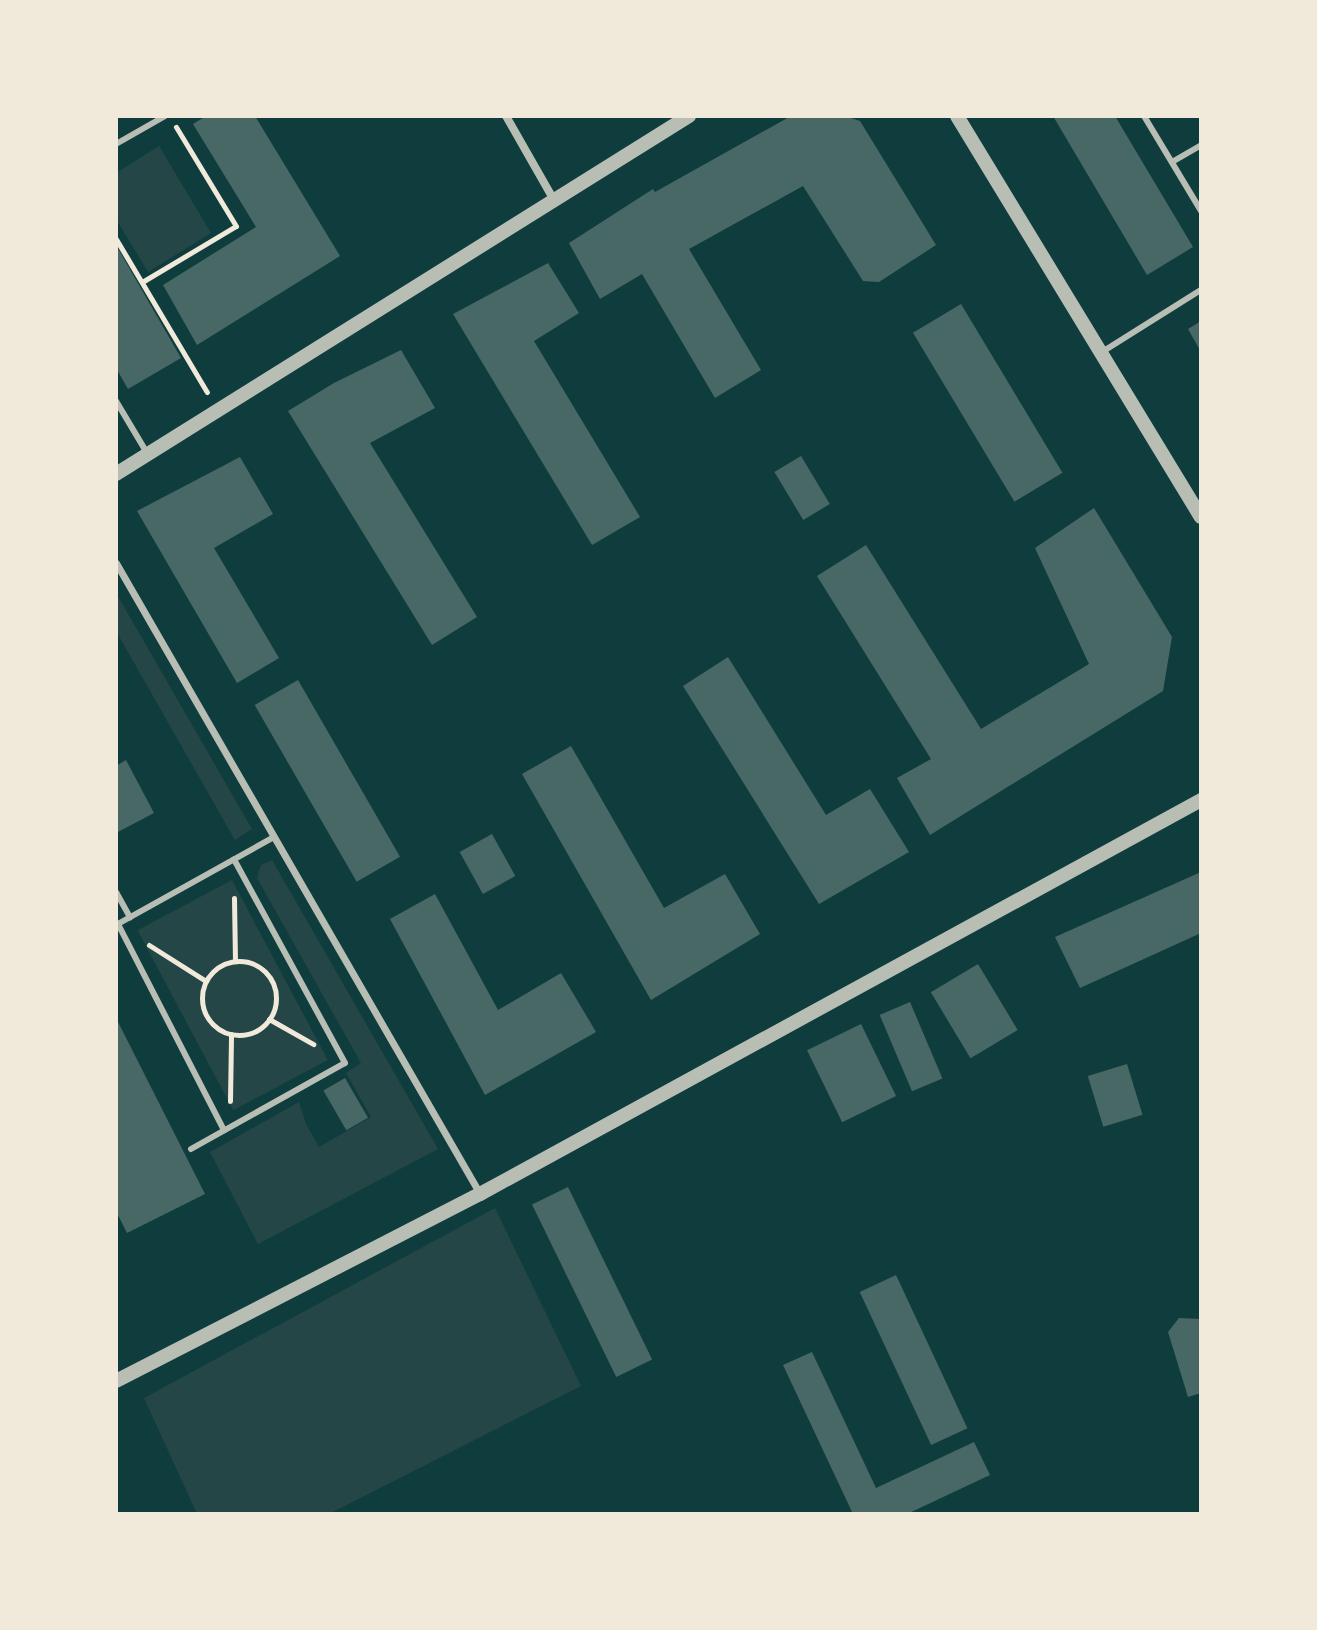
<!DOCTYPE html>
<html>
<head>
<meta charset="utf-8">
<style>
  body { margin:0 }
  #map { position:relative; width:1317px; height:1630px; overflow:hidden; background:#0f3d3e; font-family:"Work Sans",sans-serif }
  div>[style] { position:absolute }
  .green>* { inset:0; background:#244646; transform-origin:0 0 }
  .building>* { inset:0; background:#486865; transform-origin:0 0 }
  .path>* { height:5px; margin:-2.5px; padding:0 2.5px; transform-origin:2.5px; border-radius:2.5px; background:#f1e9da }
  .path>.ring { margin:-2.5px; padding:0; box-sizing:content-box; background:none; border:5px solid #f1e9da; border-radius:50% }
  .service>* { height:6px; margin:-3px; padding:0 3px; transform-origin:3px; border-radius:3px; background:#b8beb3 }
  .pedestrian>* { height:7px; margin:-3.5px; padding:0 3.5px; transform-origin:3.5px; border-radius:3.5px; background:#b8beb3 }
  .minor>* { height:8px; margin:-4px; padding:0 4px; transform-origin:4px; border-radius:4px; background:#b8beb3 }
  .tertiary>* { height:14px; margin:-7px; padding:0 7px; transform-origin:7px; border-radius:7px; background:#b8beb3 }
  span { translate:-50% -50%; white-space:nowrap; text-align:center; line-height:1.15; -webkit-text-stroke:6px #f1e9da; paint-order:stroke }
  .frame { position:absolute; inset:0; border:118px solid #f1e9da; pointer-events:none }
</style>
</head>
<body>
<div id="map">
  <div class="green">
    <div style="clip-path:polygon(159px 146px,211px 233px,148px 272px,116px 219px,116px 173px)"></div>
    <div style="clip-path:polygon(116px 593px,252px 829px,235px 840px,116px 631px)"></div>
    <div style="clip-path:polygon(272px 860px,438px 1149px,258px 1244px,210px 1152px,299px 1102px,306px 1124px,319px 1147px,371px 1117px,346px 1073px,361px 1063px,257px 878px,261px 865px)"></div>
    <div style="left:232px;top:880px;width:204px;height:107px;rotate:62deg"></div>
    <div style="clip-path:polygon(495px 1208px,581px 1386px,329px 1514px,197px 1514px,144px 1398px)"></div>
  </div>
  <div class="building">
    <div style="clip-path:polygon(206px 116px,255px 116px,340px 256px,197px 345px,163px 285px,256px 227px,193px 124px)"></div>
    <div style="clip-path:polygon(791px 116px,845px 116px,860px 121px,936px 245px,879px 282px,863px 281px,803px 186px,689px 249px,761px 370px,715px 398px,642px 274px,600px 299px,569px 243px,653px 189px,655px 192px)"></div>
    <div style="clip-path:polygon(1053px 116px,1115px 116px,1193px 247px,1147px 275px)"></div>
    <div style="clip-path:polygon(116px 245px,181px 358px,128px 389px,116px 368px)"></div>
    <div style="clip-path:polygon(548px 263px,579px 313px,534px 341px,640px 517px,592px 545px,453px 314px)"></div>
    <div style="left:961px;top:304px;width:197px;height:56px;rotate:59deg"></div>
    <div style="clip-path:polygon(1201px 321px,1201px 352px,1188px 329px)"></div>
    <div style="clip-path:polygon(401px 350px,435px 408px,370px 443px,477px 617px,432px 645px,288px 411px,334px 383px)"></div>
    <div style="left:801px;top:456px;width:56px;height:31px;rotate:59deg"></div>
    <div style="clip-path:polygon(240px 457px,273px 514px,214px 548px,279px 658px,237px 683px,137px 511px)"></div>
    <div style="clip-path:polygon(1094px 508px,1172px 637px,1163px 691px,930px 835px,897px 778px,931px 759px,817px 576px,866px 545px,981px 729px,1089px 664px,1035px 548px)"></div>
    <div style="clip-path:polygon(728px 657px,826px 815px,870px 789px,909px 852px,819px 904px,683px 686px)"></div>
    <div style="left:298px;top:680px;width:204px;height:50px;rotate:60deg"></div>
    <div style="clip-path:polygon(571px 746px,664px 908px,725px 874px,760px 934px,651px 1000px,522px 774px)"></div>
    <div style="clip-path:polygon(126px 760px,154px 813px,116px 833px,116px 766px)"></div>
    <div style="left:492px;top:834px;width:48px;height:37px;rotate:61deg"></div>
    <div style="clip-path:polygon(1201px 872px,1201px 933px,1080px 988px,1055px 937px)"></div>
    <div style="clip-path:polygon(435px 894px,498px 1010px,561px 973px,596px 1032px,485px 1095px,390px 919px)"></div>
    <div style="left:978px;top:964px;width:77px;height:55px;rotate:59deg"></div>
    <div style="left:910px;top:1002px;width:83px;height:33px;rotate:67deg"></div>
    <div style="clip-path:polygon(116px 1018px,205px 1194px,127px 1233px,116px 1211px)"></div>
    <div style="left:861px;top:1024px;width:80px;height:60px;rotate:64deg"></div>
    <div style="left:1127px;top:1064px;width:53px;height:41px;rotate:73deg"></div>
    <div style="left:345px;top:1078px;width:46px;height:25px;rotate:60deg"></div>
    <div style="left:568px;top:1187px;width:192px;height:40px;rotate:64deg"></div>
    <div style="left:896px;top:1275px;width:169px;height:40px;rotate:65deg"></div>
    <div style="clip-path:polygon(1179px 1318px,1201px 1319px,1201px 1393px,1188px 1397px,1168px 1332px)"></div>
    <div style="clip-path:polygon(812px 1352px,876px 1488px,974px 1442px,990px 1475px,907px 1514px,853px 1514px,783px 1365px)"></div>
  </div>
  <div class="path">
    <div style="left:116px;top:239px;width:178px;rotate:59.3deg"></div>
    <div style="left:142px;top:282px;width:109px;rotate:-30.8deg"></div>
    <div style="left:236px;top:226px;width:116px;rotate:-121.2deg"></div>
    <div style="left:234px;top:898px;width:63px;rotate:89.1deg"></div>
    <div style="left:149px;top:945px;width:67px;rotate:32.3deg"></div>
    <div class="ring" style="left:202px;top:961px;width:69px;height:69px"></div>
    <div style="left:269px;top:1019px;width:51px;rotate:29.6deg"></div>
    <div style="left:230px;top:1101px;width:67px;rotate:-89.1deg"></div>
  </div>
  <div class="service">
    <div style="left:1144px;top:116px;width:111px;rotate:59deg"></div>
    <div style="left:116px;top:144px;width:56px;rotate:-29.7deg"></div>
    <div style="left:1172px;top:162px;width:34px;rotate:-30deg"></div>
    <div style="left:1102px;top:352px;width:117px;rotate:-32.1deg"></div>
    <div style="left:116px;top:401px;width:61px;rotate:59.2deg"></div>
    <div style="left:116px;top:892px;width:29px;rotate:61deg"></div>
    <div style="left:118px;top:924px;width:232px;rotate:62.8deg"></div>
    <div style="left:116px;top:925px;width:181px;rotate:-29.1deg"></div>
    <div style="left:191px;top:1149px;width:176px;rotate:-29.2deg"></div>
    <div style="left:345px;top:1063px;width:232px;rotate:-118.6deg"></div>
  </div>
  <div class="pedestrian">
    <div style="left:116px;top:563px;width:728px;rotate:60.02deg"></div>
  </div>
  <div class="minor">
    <div style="left:506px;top:116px;width:97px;rotate:60.3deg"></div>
  </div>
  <div class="tertiary">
    <div style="left:957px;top:116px;width:469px;rotate:58.7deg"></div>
    <div style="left:116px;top:474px;width:676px;rotate:-32deg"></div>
    <div style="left:116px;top:1381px;width:409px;rotate:-27.2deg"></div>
    <div style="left:480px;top:1194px;width:822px;rotate:-28.65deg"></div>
  </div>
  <div class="frame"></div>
</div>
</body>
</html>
